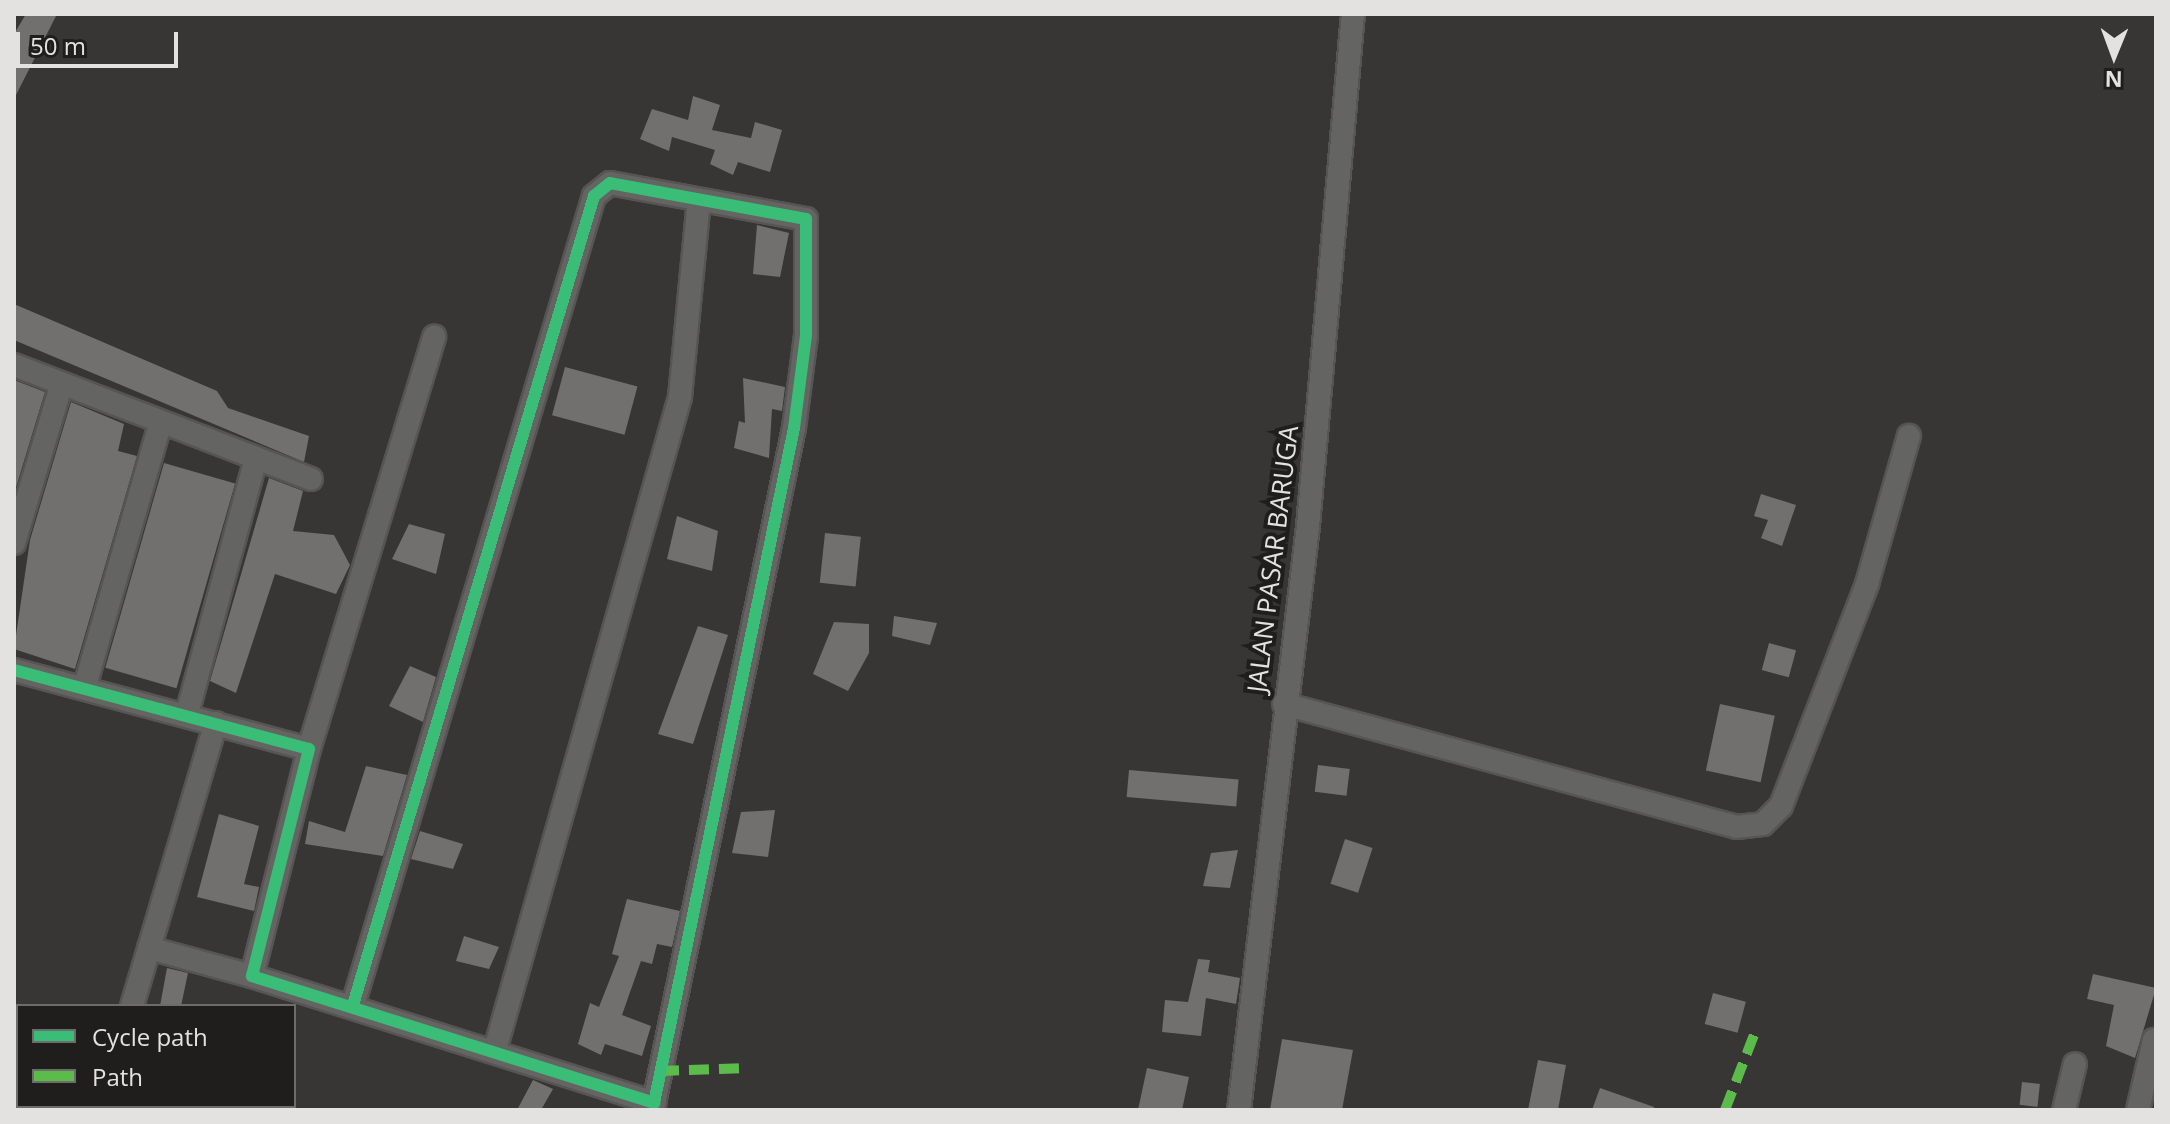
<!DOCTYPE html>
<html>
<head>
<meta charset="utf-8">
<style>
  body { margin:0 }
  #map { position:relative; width:2170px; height:1124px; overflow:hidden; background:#373634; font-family:"Open Sans",sans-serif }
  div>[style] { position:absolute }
  .building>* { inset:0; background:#71706e; transform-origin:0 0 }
  .roads { filter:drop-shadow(2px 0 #565553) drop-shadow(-2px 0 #565553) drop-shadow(0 2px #565553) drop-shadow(0 -2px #565553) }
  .minor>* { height:22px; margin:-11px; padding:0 11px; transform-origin:11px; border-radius:11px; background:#646463 }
  .quiet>* { height:10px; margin-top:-5px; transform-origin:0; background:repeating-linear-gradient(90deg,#5cbc4b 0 20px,transparent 0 30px) }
  .cycleway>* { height:12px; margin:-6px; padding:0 6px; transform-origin:6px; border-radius:6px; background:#3abd76 }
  span { translate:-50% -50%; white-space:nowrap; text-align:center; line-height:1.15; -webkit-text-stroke:8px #1f1e1c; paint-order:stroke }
  .street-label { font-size:26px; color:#e3e2e0 }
  .frame { position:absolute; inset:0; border:16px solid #e3e2e0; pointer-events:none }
  .legend { position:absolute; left:16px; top:1004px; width:280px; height:104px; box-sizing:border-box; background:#1f1e1c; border:2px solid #6d6c6a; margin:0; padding:10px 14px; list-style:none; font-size:24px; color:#e3e2e0 }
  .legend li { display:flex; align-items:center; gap:16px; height:40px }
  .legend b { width:40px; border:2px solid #6d6c6a }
  .north { position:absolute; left:2074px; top:16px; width:80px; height:80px; -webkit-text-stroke:6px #1f1e1c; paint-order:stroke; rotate:181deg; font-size:22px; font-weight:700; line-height:32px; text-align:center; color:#e3e2e0 }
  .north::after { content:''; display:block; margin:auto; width:28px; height:36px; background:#e3e2e0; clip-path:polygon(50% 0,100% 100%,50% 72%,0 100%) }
  .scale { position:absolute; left:16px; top:32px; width:162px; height:36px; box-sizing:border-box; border:4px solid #e3e2e0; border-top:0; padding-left:10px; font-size:24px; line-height:28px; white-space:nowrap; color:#e3e2e0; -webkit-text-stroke:6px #1f1e1c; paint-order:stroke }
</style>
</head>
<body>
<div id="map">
  <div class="building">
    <div style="clip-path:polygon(26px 14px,57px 14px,14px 99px,14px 34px)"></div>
    <div style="clip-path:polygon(693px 96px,720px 105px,712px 130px,751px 138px,755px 122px,782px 130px,770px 172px,738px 162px,733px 175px,710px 164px,715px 150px,672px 137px,669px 151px,640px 139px,652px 109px,688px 120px)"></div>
    <div style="clip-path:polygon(757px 225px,789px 233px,780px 277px,753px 274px)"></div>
    <div style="clip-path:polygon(14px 304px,217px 391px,228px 408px,309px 436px,304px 462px,14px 340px)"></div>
    <div style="left:565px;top:367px;width:75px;height:50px;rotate:15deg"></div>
    <div style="clip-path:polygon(743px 378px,785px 387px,782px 411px,772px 409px,769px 458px,734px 448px,739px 421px,745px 423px)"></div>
    <div style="clip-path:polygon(14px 380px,45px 392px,14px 494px)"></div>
    <div style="clip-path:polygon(71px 402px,124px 424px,118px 451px,137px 456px,75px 669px,14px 649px,30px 540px)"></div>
    <div style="left:164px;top:463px;width:74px;height:213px;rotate:16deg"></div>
    <div style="clip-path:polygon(269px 478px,303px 491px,293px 531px,334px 535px,350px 565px,336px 594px,275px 574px,236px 693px,210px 681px)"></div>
    <div style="clip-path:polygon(1761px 494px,1796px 505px,1782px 546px,1761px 538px,1768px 520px,1754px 516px)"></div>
    <div style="clip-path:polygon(677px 516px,718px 531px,712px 571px,667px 559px)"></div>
    <div style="clip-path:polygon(409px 524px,445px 534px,436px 574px,392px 559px)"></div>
    <div style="left:825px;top:533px;width:36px;height:50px;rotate:6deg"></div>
    <div style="clip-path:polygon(894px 616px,937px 623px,930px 645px,892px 636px)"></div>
    <div style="clip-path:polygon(834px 622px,869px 624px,869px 653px,848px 691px,813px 674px)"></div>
    <div style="clip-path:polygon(698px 626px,728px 635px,693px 744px,658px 734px)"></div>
    <div style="left:1769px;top:643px;width:28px;height:28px;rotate:15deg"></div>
    <div style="clip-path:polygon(410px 666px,436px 677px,423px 722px,389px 706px)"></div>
    <div style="left:1720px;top:704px;width:56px;height:68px;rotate:12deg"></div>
    <div style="left:1318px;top:765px;width:32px;height:27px;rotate:7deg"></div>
    <div style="clip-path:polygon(366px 766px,407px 775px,383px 856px,305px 844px,309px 821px,345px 832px)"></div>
    <div style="left:1129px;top:770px;width:110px;height:27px;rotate:5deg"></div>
    <div style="clip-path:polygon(775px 810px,768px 857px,732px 853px,741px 812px)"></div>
    <div style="clip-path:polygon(219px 814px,259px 826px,244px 884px,259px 887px,254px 911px,197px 897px)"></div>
    <div style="clip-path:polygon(420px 831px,463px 844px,453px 869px,411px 859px)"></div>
    <div style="left:1345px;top:839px;width:29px;height:47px;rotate:18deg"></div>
    <div style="clip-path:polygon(1238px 850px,1230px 888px,1203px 886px,1211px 853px)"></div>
    <div style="clip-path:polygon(627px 899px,680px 911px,672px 947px,657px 944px,652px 964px,641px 961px,622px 1015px,651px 1026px,642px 1056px,605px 1044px,601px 1055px,578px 1044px,590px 1003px,599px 1007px,619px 956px,612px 954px)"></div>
    <div style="clip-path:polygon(464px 936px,499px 947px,489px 969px,456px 961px)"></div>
    <div style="clip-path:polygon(1198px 959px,1210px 960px,1208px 972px,1240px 978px,1236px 1004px,1206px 998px,1201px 1036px,1162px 1032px,1165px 1000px,1188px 1002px)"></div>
    <div style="clip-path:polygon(167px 968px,188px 973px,181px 1006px,160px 1006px)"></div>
    <div style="clip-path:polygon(2093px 974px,2156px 988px,2135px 1058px,2106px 1046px,2114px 1005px,2087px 999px)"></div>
    <div style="left:1713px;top:993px;width:34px;height:32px;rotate:15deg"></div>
    <div style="clip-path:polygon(1282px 1039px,1353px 1050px,1342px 1110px,1270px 1110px)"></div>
    <div style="clip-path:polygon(1538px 1060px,1566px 1065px,1558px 1110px,1528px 1110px)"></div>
    <div style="clip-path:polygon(1147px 1068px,1189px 1077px,1182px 1110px,1138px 1110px)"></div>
    <div style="clip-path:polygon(533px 1080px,553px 1089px,541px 1110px,517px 1110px)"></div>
    <div style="left:2022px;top:1082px;width:18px;height:23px;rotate:6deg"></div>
    <div style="clip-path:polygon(1600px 1088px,1654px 1107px,1654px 1110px,1592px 1110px)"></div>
  </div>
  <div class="roads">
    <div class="minor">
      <div style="left:14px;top:365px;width:318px;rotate:21deg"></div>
      <div style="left:14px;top:543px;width:164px;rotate:-73.3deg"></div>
      <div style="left:14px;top:670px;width:305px;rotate:15deg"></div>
      <div style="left:309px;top:749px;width:234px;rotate:104.1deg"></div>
      <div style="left:252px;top:976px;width:422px;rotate:17.5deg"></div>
      <div style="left:654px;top:1103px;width:689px;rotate:-78.28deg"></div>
      <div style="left:794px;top:428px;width:94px;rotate:-82.6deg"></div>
      <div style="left:806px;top:335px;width:116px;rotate:-90deg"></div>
      <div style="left:806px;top:219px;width:199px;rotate:-169.6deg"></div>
      <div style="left:610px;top:183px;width:21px;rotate:141deg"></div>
      <div style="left:594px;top:196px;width:844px;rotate:106.59deg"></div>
      <div style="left:85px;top:686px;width:272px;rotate:-74deg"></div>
      <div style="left:1284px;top:704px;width:468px;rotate:15.2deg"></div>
      <div style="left:1736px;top:827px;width:27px;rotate:-6deg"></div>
      <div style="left:1763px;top:824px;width:25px;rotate:-45deg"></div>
      <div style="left:1781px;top:806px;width:238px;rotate:-68.8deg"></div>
      <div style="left:1867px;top:584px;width:154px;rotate:-74.2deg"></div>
      <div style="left:187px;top:714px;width:261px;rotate:-74.9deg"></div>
      <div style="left:309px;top:749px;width:431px;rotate:-73.1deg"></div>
      <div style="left:149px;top:948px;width:107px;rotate:15.2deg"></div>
      <div style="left:132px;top:1006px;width:295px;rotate:-73.5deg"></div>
      <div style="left:495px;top:1050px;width:679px;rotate:-74.18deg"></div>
      <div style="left:680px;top:397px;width:198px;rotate:-84.5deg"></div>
      <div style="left:14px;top:1068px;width:4px;rotate:14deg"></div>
      <div style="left:100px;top:1110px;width:4px;rotate:-76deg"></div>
      <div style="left:1239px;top:1110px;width:588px;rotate:-83.26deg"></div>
      <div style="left:1308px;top:526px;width:514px;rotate:-84.98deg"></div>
      <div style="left:2064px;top:1110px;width:47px;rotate:-76.6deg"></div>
      <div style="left:2138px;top:1110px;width:72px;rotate:-77.1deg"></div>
    </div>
  </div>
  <div class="quiet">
    <div style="left:659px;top:1071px;width:90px;rotate:-1.9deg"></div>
    <div style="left:1725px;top:1110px;width:89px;rotate:-68.9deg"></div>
  </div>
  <div class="cycleway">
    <div style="left:14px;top:670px;width:305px;rotate:15deg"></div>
    <div style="left:309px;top:749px;width:234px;rotate:104.1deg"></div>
    <div style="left:252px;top:976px;width:422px;rotate:17.5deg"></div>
    <div style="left:654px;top:1103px;width:689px;rotate:-78.28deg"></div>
    <div style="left:794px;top:428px;width:94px;rotate:-82.6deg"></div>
    <div style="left:806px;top:335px;width:116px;rotate:-90deg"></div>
    <div style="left:806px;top:219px;width:199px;rotate:-169.6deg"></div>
    <div style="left:610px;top:183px;width:21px;rotate:141deg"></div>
    <div style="left:594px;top:196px;width:844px;rotate:106.59deg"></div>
  </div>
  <div class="street-label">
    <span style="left:1273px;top:559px;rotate:-83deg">JALAN PASAR BARUGA</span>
  </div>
  <div class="frame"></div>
  <ul class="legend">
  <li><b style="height:10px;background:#3abd76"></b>Cycle path</li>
  <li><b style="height:10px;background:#5cbc4b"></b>Path</li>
  </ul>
  <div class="north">N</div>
  <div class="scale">50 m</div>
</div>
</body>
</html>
